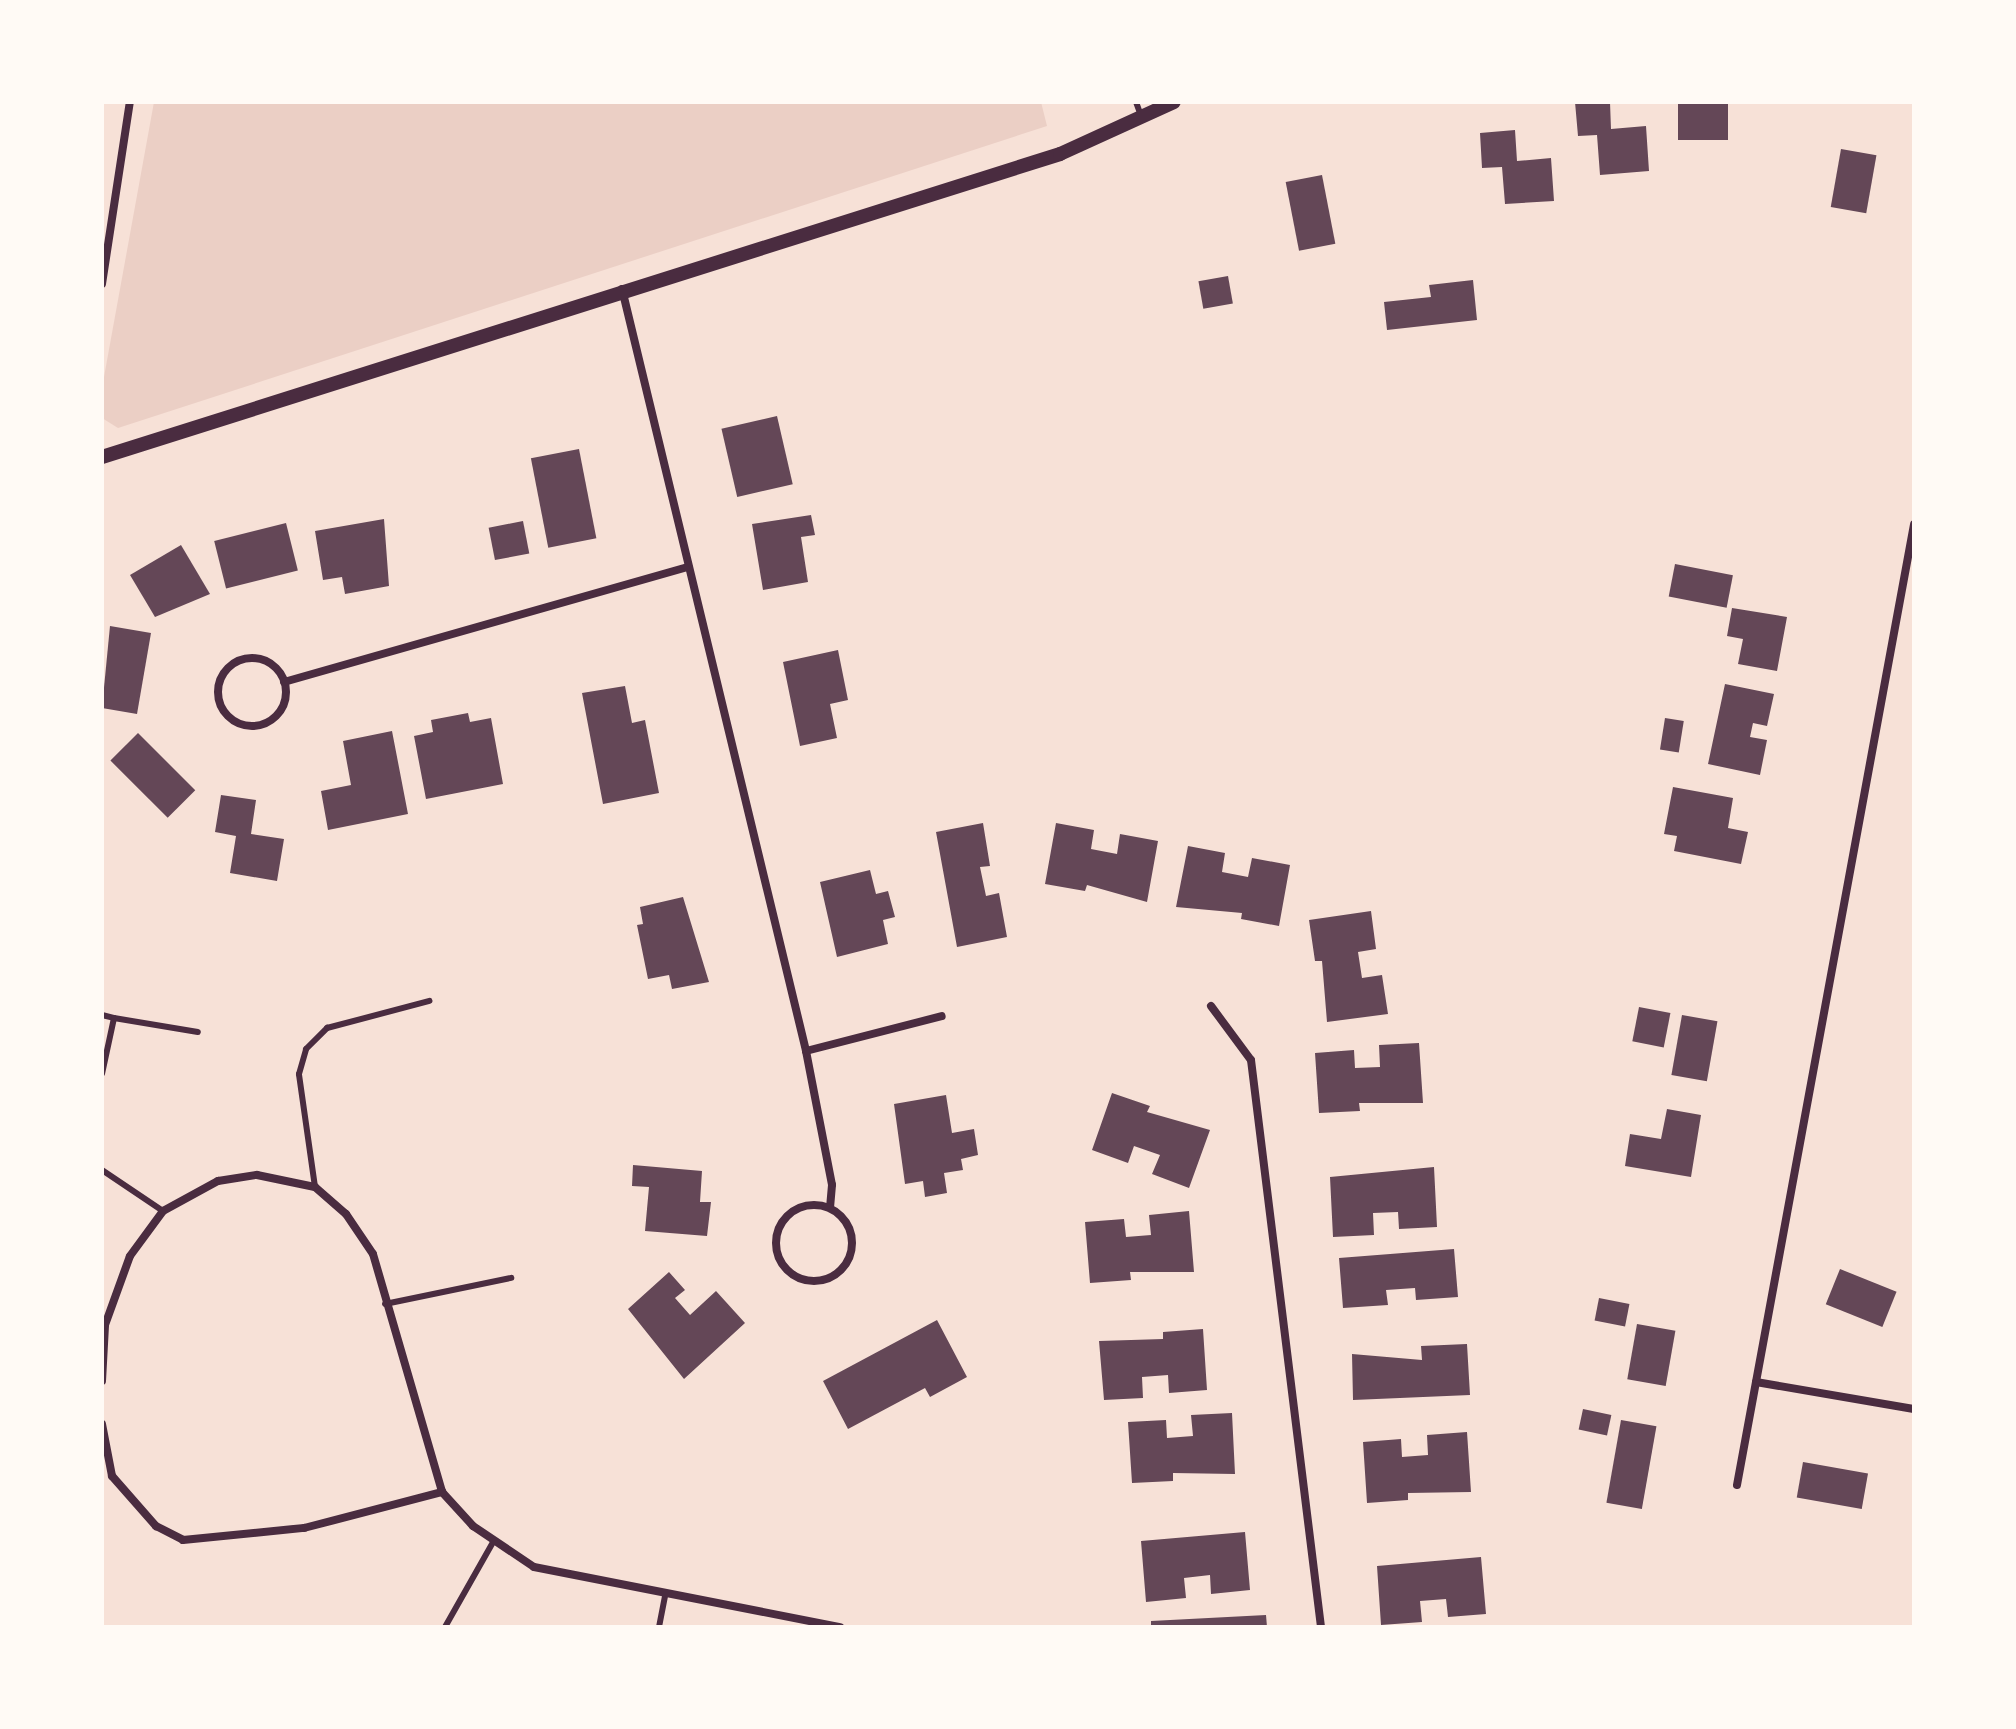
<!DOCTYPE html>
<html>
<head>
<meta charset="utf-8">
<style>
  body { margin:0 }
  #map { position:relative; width:2016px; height:1729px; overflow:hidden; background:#f7e1d7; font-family:Quicksand,sans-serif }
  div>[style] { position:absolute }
  .green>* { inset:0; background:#ebcfc5 }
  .building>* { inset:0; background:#644757; transform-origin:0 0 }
  .service>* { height:6px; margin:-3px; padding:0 3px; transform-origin:3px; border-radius:3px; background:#4a2c40 }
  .minor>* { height:8px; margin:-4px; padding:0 4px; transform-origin:4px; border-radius:4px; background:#4a2c40 }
  .minor>.ring { margin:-4px; padding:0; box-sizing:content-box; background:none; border:8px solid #4a2c40; border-radius:50% }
  .tertiary>* { height:14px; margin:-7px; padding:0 7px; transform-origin:7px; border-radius:7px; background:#4a2c40 }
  span { translate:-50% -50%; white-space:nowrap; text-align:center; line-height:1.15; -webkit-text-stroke:7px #fffaf5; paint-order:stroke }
  .frame { position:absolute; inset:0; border:104px solid #fffaf5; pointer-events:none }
</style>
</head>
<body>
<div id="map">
  <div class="green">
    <div style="clip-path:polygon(154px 102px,1041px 102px,1047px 126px,118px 428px,102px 418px,102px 388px)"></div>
  </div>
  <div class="building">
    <div style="clip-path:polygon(1575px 102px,1610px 102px,1611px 129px,1646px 126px,1649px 171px,1600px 175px,1597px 135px,1578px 136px)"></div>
    <div style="left:1678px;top:102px;width:50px;height:38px"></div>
    <div style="clip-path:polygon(1515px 130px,1517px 161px,1551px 158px,1554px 201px,1505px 204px,1502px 167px,1482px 168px,1480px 133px)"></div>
    <div style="left:1841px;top:149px;width:36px;height:59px;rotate:10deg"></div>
    <div style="left:1322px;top:175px;width:70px;height:37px;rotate:79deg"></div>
    <div style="left:1228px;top:276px;width:28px;height:30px;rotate:80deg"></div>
    <div style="clip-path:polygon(1473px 280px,1477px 320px,1387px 330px,1384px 302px,1431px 297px,1429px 285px)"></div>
    <div style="left:777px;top:416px;width:70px;height:57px;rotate:77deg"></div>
    <div style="left:579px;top:449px;width:91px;height:49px;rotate:79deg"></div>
    <div style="clip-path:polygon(811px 515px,815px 535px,801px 537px,808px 582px,763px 590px,752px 524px)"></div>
    <div style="clip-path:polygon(384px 519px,389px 586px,345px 594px,342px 577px,323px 580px,315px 531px)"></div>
    <div style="left:523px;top:521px;width:33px;height:35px;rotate:79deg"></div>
    <div style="left:286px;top:523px;width:49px;height:74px;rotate:76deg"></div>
    <div style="clip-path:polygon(181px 545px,210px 594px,155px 617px,130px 575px)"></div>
    <div style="left:1675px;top:564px;width:59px;height:33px;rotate:11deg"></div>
    <div style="clip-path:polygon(1732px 608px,1787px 617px,1777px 671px,1738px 664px,1743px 639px,1727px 636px)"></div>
    <div style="clip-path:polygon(110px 626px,151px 633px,137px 714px,102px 708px)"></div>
    <div style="clip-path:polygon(838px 650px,848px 700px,830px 704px,837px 738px,800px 746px,783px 662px)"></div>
    <div style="clip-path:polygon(1725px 684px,1774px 694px,1767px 726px,1753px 723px,1750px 737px,1767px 740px,1760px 775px,1708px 764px)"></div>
    <div style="clip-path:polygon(625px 686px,632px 723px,645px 720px,659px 793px,603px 804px,582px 693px)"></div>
    <div style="clip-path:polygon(468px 713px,470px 722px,491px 718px,503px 784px,426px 799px,414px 736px,433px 732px,431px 720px)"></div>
    <div style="left:1665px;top:718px;width:19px;height:32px;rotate:9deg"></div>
    <div style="clip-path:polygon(392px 731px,408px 814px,328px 830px,321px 791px,351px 785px,343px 741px)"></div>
    <div style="left:138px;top:733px;width:81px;height:39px;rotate:45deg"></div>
    <div style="clip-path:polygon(1673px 787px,1733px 798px,1728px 828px,1748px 832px,1741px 864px,1674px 851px,1677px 836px,1664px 834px)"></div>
    <div style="clip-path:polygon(221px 795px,256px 800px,251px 834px,284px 839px,277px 881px,230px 873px,236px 836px,215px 832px)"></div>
    <div style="clip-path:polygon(983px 823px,990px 866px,980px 867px,986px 896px,999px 893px,1007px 937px,957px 947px,936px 832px)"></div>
    <div style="clip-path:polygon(1056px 823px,1094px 830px,1091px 849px,1117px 854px,1120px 834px,1158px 841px,1147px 902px,1087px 885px,1085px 891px,1045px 884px)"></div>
    <div style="clip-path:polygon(1188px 846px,1225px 853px,1222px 872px,1248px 877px,1252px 858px,1290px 865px,1279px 926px,1241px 919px,1242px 913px,1176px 907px)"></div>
    <div style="clip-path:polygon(870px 870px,876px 894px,888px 891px,895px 917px,883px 920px,888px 944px,837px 957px,820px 882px)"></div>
    <div style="clip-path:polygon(683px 897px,709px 982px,672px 989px,669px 975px,648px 979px,637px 925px,643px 924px,640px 907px)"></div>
    <div style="clip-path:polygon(1371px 911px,1376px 949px,1358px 952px,1362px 978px,1382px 975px,1388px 1014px,1327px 1022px,1322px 961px,1315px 961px,1309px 920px)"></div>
    <div style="left:1639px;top:1007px;width:32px;height:35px;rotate:11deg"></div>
    <div style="left:1682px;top:1015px;width:36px;height:61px;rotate:10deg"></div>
    <div style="clip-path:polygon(1419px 1043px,1423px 1103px,1359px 1103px,1360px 1111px,1319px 1113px,1315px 1053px,1354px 1050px,1355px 1068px,1380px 1067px,1379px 1045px)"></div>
    <div style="clip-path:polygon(1112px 1093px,1150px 1106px,1147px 1112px,1210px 1130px,1189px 1188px,1152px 1174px,1160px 1155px,1134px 1146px,1128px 1163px,1092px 1150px)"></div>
    <div style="clip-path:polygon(946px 1095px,952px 1133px,974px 1129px,978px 1155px,961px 1159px,963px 1170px,944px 1173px,947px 1193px,925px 1197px,923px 1181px,905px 1184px,894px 1104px)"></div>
    <div style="clip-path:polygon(1667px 1109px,1701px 1115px,1691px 1177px,1625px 1166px,1630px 1134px,1661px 1139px)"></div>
    <div style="clip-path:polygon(633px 1165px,702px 1171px,700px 1202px,711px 1202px,707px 1236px,645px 1231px,649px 1187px,632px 1186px)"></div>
    <div style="clip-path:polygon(1434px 1167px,1437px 1227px,1399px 1229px,1398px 1212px,1373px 1213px,1374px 1235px,1333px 1237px,1330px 1177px)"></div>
    <div style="clip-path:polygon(1189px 1211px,1194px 1272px,1130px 1272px,1131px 1280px,1090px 1283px,1085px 1222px,1124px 1219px,1126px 1237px,1151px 1235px,1149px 1215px)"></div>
    <div style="clip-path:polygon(1454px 1249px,1458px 1297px,1416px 1300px,1415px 1288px,1386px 1290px,1388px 1305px,1343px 1308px,1339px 1258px)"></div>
    <div style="left:1840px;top:1269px;width:61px;height:38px;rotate:22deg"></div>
    <div style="clip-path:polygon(669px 1272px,685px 1290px,675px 1298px,690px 1315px,716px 1291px,745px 1323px,684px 1379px,628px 1309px)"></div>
    <div style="left:1599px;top:1298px;width:31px;height:23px;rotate:11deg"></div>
    <div style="clip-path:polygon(937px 1320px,967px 1377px,930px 1397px,925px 1388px,848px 1429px,823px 1381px)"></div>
    <div style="left:1637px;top:1324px;width:39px;height:56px;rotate:10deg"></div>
    <div style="clip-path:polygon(1203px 1329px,1207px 1390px,1169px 1393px,1168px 1375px,1142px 1377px,1143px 1398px,1104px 1400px,1099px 1341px,1163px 1339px,1163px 1332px)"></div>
    <div style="clip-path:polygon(1467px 1344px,1470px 1395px,1353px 1400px,1352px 1354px,1422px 1360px,1421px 1346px)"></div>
    <div style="left:1583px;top:1409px;width:29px;height:21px;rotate:12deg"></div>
    <div style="clip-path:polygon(1232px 1413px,1235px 1474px,1173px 1473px,1173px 1481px,1132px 1483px,1128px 1422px,1166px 1420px,1167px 1438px,1193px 1436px,1191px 1415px)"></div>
    <div style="left:1621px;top:1420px;width:36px;height:84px;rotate:10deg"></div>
    <div style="clip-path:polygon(1467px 1432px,1471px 1492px,1408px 1493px,1408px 1500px,1367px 1503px,1363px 1442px,1401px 1439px,1402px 1457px,1428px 1455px,1427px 1435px)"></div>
    <div style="left:1803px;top:1462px;width:66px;height:36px;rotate:10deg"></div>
    <div style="clip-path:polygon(1245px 1532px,1250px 1590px,1211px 1594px,1210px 1575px,1184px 1578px,1186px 1598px,1146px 1602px,1141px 1541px)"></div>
    <div style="clip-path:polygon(1481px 1557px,1486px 1614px,1448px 1617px,1446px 1599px,1420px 1601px,1422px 1622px,1381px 1625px,1377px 1566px)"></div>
    <div style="clip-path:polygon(1266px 1615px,1267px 1627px,1151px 1627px,1151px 1621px)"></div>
  </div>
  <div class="service">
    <div style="left:1136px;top:102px;width:12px;rotate:70deg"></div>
    <div style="left:102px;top:1015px;width:12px;rotate:14deg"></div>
    <div style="left:114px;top:1018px;width:57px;rotate:102.1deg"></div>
    <div style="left:114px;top:1018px;width:85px;rotate:9.5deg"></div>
    <div style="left:102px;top:1170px;width:73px;rotate:33.9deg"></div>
    <div style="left:315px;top:1187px;width:114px;rotate:-98.1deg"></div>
    <div style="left:299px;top:1074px;width:26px;rotate:-74deg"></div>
    <div style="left:306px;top:1049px;width:30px;rotate:-45deg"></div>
    <div style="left:327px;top:1028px;width:106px;rotate:-14.8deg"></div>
    <div style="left:385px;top:1304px;width:129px;rotate:-11.7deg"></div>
    <div style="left:445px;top:1627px;width:98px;rotate:-60.5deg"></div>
    <div style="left:659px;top:1627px;width:32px;rotate:-79deg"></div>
  </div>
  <div class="minor">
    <div style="left:102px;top:284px;width:184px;rotate:-81.3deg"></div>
    <div style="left:622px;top:289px;width:784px;rotate:76.42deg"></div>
    <div style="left:806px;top:1051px;width:136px;rotate:79deg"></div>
    <div style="left:832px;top:1185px;width:22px;rotate:95deg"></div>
    <div class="ring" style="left:218px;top:658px;width:60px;height:60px"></div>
    <div style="left:284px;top:682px;width:417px;rotate:-15.9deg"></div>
    <div style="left:1211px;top:1006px;width:67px;rotate:53.5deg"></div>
    <div style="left:1251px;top:1060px;width:571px;rotate:82.96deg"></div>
    <div style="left:806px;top:1051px;width:140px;rotate:-14.4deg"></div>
    <div class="ring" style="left:776px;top:1205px;width:68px;height:68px"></div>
    <div style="left:102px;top:1381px;width:56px;rotate:-86.9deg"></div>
    <div style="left:105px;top:1325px;width:73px;rotate:-70.1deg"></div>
    <div style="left:130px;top:1256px;width:56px;rotate:-53.7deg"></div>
    <div style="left:163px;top:1211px;width:63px;rotate:-28.6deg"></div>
    <div style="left:218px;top:1181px;width:39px;rotate:-9deg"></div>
    <div style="left:257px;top:1175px;width:59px;rotate:11.7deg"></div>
    <div style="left:315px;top:1187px;width:41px;rotate:41.1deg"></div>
    <div style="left:346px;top:1214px;width:48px;rotate:56deg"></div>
    <div style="left:373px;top:1254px;width:248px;rotate:73.8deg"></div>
    <div style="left:442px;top:1492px;width:46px;rotate:47.6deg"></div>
    <div style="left:473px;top:1526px;width:73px;rotate:33.9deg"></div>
    <div style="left:534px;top:1567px;width:312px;rotate:11.1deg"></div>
    <div style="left:1756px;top:1382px;width:160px;rotate:9.7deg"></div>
    <div style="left:102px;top:1424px;width:53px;rotate:79.1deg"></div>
    <div style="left:112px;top:1476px;width:67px;rotate:48.7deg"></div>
    <div style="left:156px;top:1526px;width:30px;rotate:27deg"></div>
    <div style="left:183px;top:1540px;width:122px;rotate:-5.7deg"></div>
    <div style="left:304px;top:1528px;width:143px;rotate:-14.6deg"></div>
    <div style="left:1737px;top:1485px;width:977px;rotate:-79.56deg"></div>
  </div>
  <div class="tertiary">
    <div style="left:102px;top:457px;width:1005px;rotate:-17.55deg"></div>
    <div style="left:1060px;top:154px;width:125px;rotate:-24.5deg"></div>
  </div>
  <div class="frame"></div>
</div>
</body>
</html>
